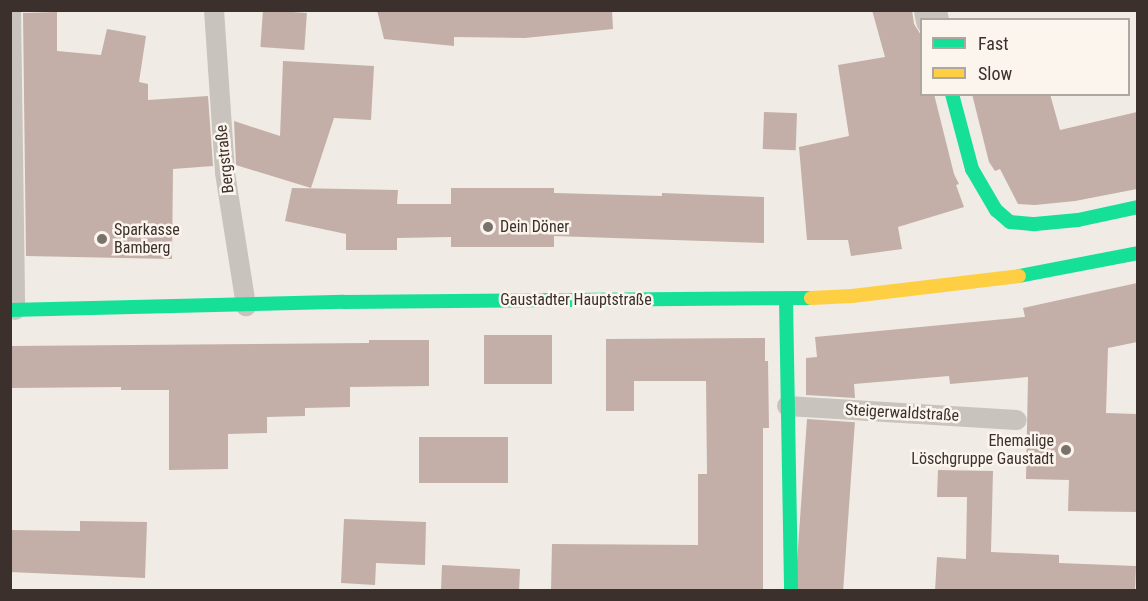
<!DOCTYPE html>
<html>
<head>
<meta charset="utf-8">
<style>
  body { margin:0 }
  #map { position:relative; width:1148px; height:601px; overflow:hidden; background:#f0ebe5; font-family:"Roboto Condensed",sans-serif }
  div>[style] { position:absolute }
  .building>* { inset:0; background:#c3afa7; transform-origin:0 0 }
  .lane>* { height:20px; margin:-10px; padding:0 10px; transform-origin:10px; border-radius:10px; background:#c9c3be }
  .street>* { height:33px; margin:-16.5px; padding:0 16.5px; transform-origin:16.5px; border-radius:16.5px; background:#c9c3be }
  .fast>* { height:14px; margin:-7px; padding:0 7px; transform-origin:7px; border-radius:7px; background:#16e098 }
  .slow>* { height:14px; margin:-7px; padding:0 7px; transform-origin:7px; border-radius:7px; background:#ffcf43 }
  .dots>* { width:16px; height:16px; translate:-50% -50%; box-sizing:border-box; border:3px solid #fbf5ee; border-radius:50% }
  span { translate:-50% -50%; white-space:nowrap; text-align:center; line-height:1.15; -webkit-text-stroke:5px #fbf5ee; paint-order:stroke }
  .street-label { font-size:16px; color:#3b302b }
  .poi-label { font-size:16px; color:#3b302b }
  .left { translate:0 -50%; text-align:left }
  .right { translate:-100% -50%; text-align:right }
  .frame { position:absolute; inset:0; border:12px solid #3b302b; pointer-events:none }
  .legend { position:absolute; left:920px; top:18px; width:210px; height:78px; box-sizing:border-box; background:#fbf5ee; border:2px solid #aea6a0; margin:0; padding:8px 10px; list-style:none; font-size:18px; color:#3b302b }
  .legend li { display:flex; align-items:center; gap:12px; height:30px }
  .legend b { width:30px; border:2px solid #aea6a0 }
</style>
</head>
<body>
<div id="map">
  <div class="building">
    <div style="left:263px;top:10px;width:44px;height:37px;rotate:4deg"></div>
    <div style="clip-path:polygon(377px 10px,612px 10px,613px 29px,525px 38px,454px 37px,454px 46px,384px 39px)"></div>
    <div style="clip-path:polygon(872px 10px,912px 10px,914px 24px,921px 35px,921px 94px,934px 94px,954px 174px,959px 184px,956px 185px,964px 207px,898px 227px,902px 249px,851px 256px,848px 240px,807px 240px,799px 147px,849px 136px,838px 65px,885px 57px)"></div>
    <div style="clip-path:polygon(57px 12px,57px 51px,101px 55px,107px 29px,146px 36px,139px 82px,148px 84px,148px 100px,208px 96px,213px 166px,173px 169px,172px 259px,26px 256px,23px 13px)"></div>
    <div style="clip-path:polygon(283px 61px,374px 66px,371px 120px,334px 118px,311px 188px,236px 165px,234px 121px,280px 136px)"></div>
    <div style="clip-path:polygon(972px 94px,1050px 94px,1060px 130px,1137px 112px,1137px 189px,1075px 201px,1035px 205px,1018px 204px,1000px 169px,995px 171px,989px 162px)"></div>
    <div style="left:764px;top:112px;width:33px;height:37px;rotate:2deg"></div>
    <div style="clip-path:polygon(292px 188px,398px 190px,397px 204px,451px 204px,451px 188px,554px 188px,554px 193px,662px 196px,662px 193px,764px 197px,764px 243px,554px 236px,554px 247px,451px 247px,451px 237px,397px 238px,397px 250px,346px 250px,346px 234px,285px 221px)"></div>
    <div style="clip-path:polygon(1137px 283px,1137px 342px,1108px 348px,1106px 413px,1137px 414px,1137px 512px,1068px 511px,1069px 480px,1026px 479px,1028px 377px,950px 384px,949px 376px,854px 384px,855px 398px,806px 395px,806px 358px,817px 357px,815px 337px,1025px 317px,1023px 308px)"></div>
    <div style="left:484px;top:335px;width:68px;height:49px"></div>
    <div style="clip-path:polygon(765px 338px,765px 361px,768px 361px,769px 428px,763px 428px,763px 591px,551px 591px,552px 544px,698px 545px,698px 474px,707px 474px,706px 381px,634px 381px,634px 411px,606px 411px,606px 339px)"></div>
    <div style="clip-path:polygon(369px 340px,429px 340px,429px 386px,350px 387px,350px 407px,305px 408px,305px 416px,267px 417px,267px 433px,228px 434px,228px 469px,169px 470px,169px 390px,121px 390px,121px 387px,10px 388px,10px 346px,369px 343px)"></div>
    <div style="left:807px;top:419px;width:48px;height:172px;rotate:4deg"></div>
    <div style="left:419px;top:437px;width:89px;height:46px"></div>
    <div style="clip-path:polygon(938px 470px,993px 471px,991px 552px,1059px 555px,1059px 563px,1136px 566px,1135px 591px,935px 591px,937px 557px,966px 559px,967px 497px,937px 497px)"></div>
    <div style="clip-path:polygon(344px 519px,426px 522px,425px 565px,376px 563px,375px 585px,341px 583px)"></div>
    <div style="clip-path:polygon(80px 521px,147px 522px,145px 578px,10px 572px,10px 530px,80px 531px)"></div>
    <div style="clip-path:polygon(442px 565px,520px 569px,519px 591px,441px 591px)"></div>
  </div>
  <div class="lane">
    <div style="left:11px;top:10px;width:300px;rotate:89.2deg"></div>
    <div style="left:214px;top:10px;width:163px;rotate:86.1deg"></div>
    <div style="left:225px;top:173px;width:135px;rotate:81deg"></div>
    <div style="left:787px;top:406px;width:230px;rotate:3.5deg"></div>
  </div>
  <div class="street">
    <div style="left:930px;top:10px;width:10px;rotate:79deg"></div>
  </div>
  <div class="fast">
    <div style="left:952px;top:94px;width:78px;rotate:75.1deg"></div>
    <div style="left:972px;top:169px;width:48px;rotate:59.7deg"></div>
    <div style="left:996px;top:210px;width:18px;rotate:41deg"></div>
    <div style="left:1010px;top:222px;width:25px;rotate:5deg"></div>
    <div style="left:1035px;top:224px;width:43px;rotate:-5.3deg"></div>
    <div style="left:1078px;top:220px;width:61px;rotate:-12.2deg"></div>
    <div style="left:1019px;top:276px;width:121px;rotate:-10.9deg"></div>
    <div style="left:786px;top:299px;width:291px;rotate:89deg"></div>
    <div style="left:10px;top:310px;width:334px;rotate:-1.4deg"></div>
    <div style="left:344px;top:302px;width:467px;rotate:-0.5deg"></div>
  </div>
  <div class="slow">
    <div style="left:811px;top:298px;width:41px;rotate:-2.8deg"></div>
    <div style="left:852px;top:296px;width:168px;rotate:-6.8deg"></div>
  </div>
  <div class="dots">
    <div style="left:488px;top:227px;background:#7a716c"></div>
    <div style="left:102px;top:239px;background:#7a716c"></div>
    <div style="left:1066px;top:450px;background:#7a716c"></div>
  </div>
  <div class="street-label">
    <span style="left:225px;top:159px;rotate:-96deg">Bergstraße</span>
    <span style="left:576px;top:300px">Gaustadter Hauptstraße</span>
    <span style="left:902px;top:413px;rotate:3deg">Steigerwaldstraße</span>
  </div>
  <div class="poi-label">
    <span class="left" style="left:500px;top:227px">Dein Döner</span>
    <span class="left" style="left:114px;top:239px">Sparkasse<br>Bamberg</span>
    <span class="right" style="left:1054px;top:450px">Ehemalige<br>Löschgruppe Gaustadt</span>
  </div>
  <div class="frame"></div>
  <ul class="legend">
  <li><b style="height:8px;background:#16e098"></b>Fast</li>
  <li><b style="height:8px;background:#ffcf43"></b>Slow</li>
  </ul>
</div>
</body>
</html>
